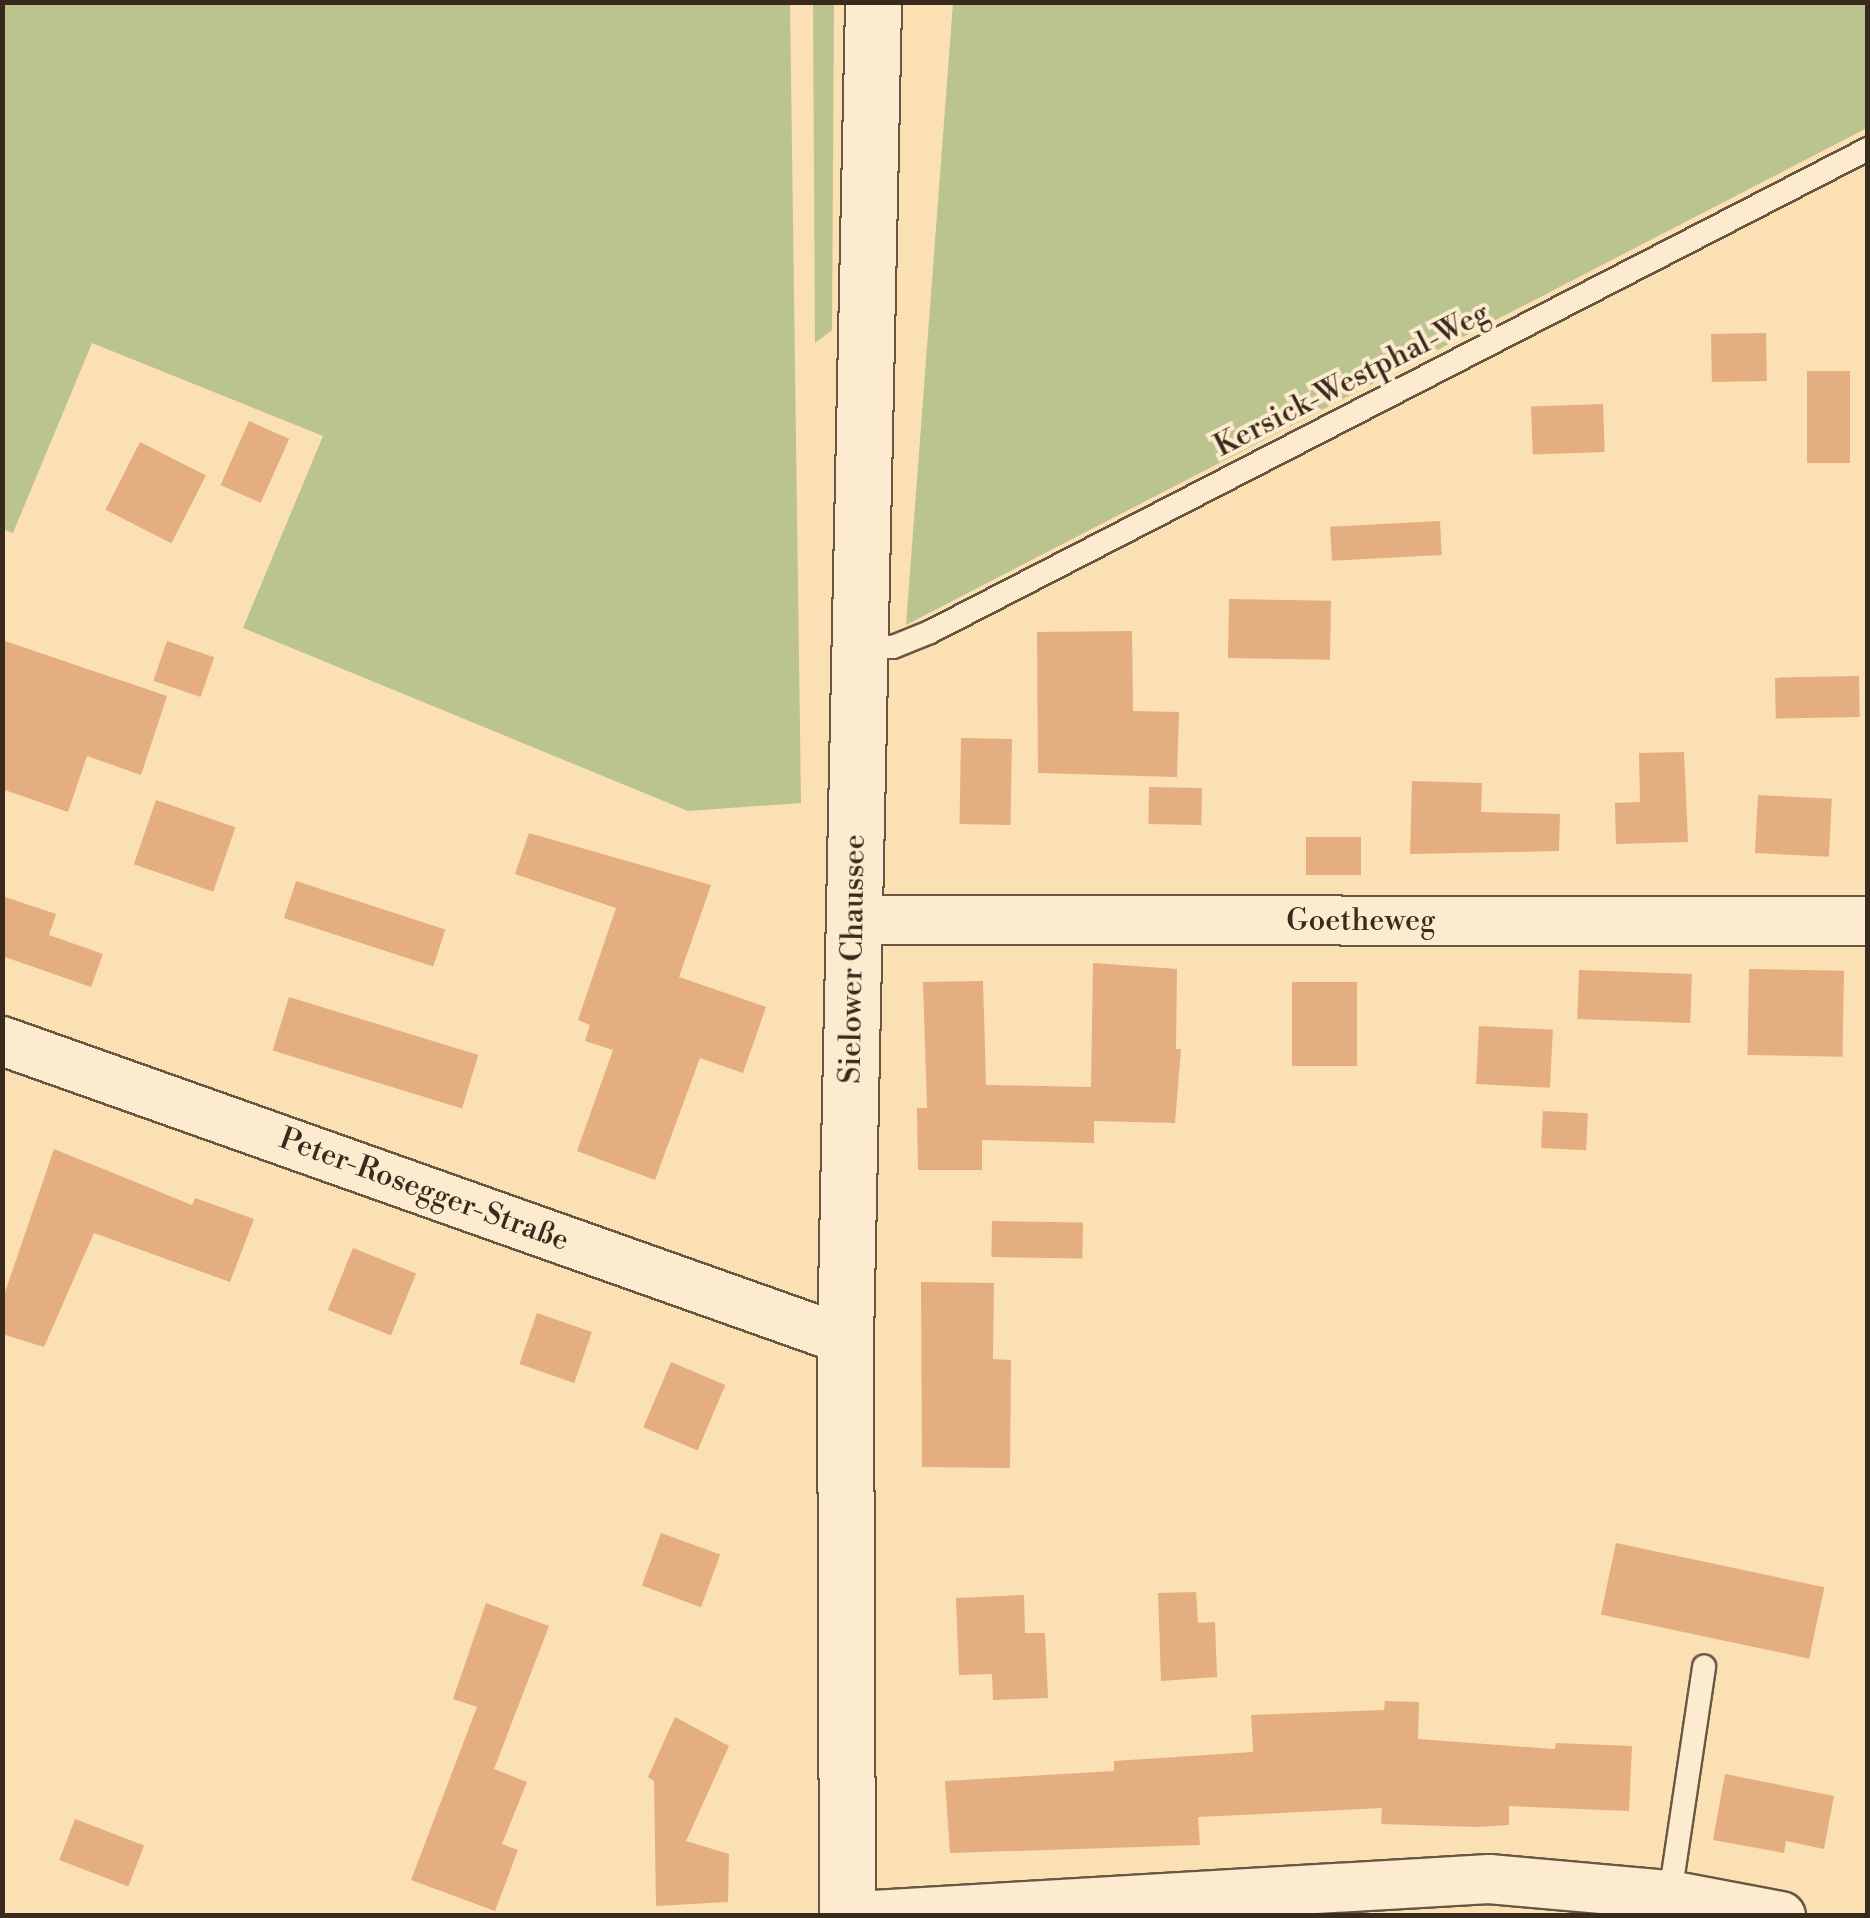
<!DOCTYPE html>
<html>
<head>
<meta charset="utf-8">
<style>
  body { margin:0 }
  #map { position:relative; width:1870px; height:1918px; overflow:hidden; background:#fae0b3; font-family:"Libre Bodoni",serif }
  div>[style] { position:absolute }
  .green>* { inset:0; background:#bbc38f }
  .building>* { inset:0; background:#e4ae80; transform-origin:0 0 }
  .roads { filter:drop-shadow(2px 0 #685842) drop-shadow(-2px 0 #685842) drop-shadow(0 2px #685842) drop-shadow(0 -2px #685842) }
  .lane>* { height:22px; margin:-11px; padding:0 11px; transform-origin:11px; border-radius:11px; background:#fcebce }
  .street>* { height:48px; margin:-24px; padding:0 24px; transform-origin:24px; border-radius:24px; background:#fcebce }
  .secondary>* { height:55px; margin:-27.5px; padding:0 27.5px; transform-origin:27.5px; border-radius:27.5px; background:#fcebce }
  span { translate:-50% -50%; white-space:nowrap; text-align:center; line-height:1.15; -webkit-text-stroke:8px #fcebce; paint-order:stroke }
  .street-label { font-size:30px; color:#382a1d }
  .frame { position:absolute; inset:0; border:5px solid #382a1d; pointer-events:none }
</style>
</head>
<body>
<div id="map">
  <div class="green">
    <div style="clip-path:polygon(2px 3px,790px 3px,801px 803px,688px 811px,243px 628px,323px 436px,92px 343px,13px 533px,3px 529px)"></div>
    <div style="clip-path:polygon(813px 3px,834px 3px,832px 330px,815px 343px)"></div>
    <div style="clip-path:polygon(953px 3px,1867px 3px,1867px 128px,906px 625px)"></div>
  </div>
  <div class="building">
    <div style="left:1766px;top:333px;width:48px;height:55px;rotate:89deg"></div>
    <div style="left:1807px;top:371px;width:43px;height:92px"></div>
    <div style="left:1603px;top:404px;width:48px;height:72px;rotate:88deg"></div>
    <div style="left:249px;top:421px;width:44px;height:70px;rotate:24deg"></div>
    <div style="left:140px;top:442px;width:74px;height:76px;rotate:27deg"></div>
    <div style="left:1440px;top:521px;width:34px;height:110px;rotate:87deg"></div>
    <div style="left:1229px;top:599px;width:102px;height:59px;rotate:1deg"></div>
    <div style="clip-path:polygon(1132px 631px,1133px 711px,1179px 712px,1177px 777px,1038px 773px,1037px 632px)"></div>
    <div style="clip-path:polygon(2px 640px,167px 696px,141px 775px,87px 756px,68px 812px,2px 789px)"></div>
    <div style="left:167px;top:641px;width:50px;height:42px;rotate:19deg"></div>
    <div style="left:1859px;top:676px;width:41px;height:84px;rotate:89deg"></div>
    <div style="left:961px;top:738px;width:51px;height:86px;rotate:1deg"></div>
    <div style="clip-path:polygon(1684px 752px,1688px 842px,1616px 844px,1615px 803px,1640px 802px,1639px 753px)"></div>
    <div style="clip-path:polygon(1412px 781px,1482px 783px,1481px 812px,1560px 814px,1559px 851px,1410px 854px)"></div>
    <div style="left:1149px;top:787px;width:53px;height:37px;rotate:1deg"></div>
    <div style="left:1758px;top:795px;width:74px;height:58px;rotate:3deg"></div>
    <div style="left:156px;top:800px;width:84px;height:68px;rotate:19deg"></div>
    <div style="clip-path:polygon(529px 833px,711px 885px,679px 977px,766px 1007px,743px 1073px,700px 1058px,655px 1180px,577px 1151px,613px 1050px,585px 1041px,590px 1025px,578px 1020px,616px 908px,515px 874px)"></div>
    <div style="left:1306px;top:837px;width:55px;height:38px"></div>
    <div style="left:296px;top:881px;width:157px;height:39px;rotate:18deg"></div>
    <div style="clip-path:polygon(2px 896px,56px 914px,49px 935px,103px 954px,91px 987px,2px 956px)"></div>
    <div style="clip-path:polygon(1093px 963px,1177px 969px,1176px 1049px,1181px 1049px,1175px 1123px,1094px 1121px,1094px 1143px,982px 1140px,982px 1170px,918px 1170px,917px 1108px,927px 1108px,923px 982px,983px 981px,986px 1085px,1091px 1087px)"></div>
    <div style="left:1749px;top:969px;width:95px;height:86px;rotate:1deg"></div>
    <div style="left:1579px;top:970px;width:113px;height:49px;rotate:2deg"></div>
    <div style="left:1292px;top:982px;width:65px;height:84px"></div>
    <div style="left:289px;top:997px;width:198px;height:56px;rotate:17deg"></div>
    <div style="left:1479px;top:1026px;width:74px;height:58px;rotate:3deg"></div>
    <div style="left:1543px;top:1111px;width:45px;height:37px;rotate:3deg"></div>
    <div style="clip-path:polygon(54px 1149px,192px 1205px,195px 1198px,254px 1219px,230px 1282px,94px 1233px,44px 1347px,2px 1334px,2px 1301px)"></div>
    <div style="left:992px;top:1221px;width:91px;height:36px;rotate:1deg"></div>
    <div style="left:353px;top:1248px;width:68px;height:67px;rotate:22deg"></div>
    <div style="clip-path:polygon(921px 1282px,994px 1283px,993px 1359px,1011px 1360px,1010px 1468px,922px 1467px)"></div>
    <div style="left:537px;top:1313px;width:58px;height:54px;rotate:19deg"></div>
    <div style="left:671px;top:1362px;width:59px;height:71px;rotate:23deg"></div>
    <div style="left:661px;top:1533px;width:63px;height:56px;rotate:20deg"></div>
    <div style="left:1616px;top:1543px;width:213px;height:73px;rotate:12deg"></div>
    <div style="clip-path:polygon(1196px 1592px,1198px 1623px,1215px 1622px,1217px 1677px,1161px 1681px,1158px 1593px)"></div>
    <div style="clip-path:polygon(1024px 1595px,1025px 1633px,1045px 1633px,1048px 1698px,993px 1700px,992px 1674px,959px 1675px,956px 1598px)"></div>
    <div style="clip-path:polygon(486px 1603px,549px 1626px,494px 1769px,527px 1782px,502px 1844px,518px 1850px,495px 1911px,411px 1880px,477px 1707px,453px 1699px)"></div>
    <div style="clip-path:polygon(1385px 1701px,1419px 1702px,1418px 1739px,1555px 1749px,1556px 1743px,1632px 1746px,1629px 1811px,1509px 1806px,1509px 1825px,1476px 1827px,1381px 1824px,1382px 1808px,1198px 1817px,1200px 1845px,950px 1853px,945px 1781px,1114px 1771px,1114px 1761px,1253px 1752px,1251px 1715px,1384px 1710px)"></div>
    <div style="clip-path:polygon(675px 1717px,729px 1746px,686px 1841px,729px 1854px,728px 1902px,656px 1906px,654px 1781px,648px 1777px)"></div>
    <div style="clip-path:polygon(1725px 1774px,1834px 1796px,1824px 1849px,1786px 1841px,1784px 1853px,1713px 1840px)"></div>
    <div style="left:75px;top:1819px;width:74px;height:44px;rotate:21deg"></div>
  </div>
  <div class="roads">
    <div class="lane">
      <div style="left:859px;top:648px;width:34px;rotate:-2deg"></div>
      <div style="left:893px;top:647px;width:40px;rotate:-22deg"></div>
      <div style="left:930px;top:632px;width:1055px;rotate:-27.25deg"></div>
      <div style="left:1670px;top:1895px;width:231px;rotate:-81.5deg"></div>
    </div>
    <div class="street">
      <div style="left:854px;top:920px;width:1014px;rotate:0.06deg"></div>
      <div style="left:2px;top:1041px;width:894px;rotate:19.53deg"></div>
      <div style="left:856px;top:1916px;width:634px;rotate:-3.35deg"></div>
      <div style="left:1489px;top:1879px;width:182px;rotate:5.1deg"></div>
      <div style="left:1670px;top:1895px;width:113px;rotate:10.7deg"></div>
    </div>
    <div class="secondary">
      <div style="left:847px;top:1916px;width:576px;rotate:-90.2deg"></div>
      <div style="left:845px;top:1340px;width:1338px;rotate:-88.8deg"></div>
    </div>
  </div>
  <div class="street-label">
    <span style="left:1352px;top:380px;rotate:-27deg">Kersick-Westphal-Weg</span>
    <span style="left:1361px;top:921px">Goetheweg</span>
    <span style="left:853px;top:959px;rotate:-89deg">Sielower Chaussee</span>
    <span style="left:424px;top:1190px;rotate:20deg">Peter-Rosegger-Straße</span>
  </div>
  <div class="frame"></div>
</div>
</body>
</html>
